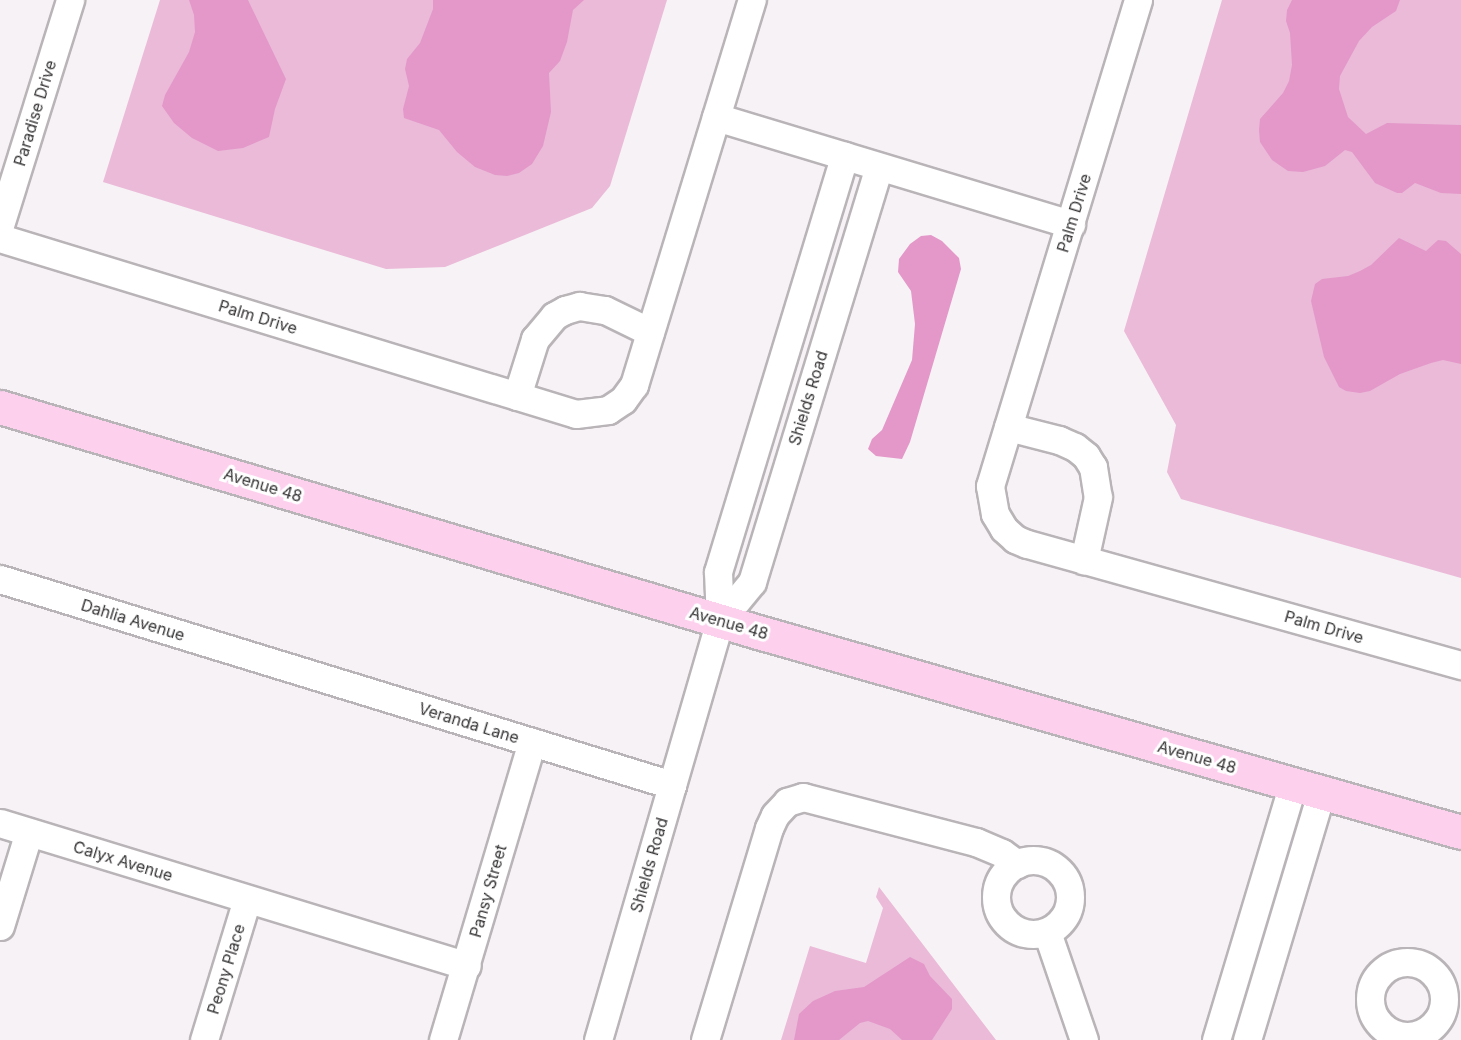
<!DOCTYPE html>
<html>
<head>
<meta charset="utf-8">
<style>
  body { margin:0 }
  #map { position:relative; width:1461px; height:1040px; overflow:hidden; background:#f7f2f5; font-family:Inter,sans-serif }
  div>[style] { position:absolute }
  .green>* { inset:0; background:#eabad8 }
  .water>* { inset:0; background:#e398c9 }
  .roads { filter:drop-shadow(2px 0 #b9b4b7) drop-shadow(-2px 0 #b9b4b7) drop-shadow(0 2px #b9b4b7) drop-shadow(0 -2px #b9b4b7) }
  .minor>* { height:27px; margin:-13.5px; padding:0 13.5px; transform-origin:13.5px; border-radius:13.5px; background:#fff }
  .minor>.ring { margin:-13.5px; padding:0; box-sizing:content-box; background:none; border:27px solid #fff; border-radius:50% }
  .major>* { height:33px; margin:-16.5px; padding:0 16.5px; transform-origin:16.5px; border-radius:16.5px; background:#fdd1ee }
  span { translate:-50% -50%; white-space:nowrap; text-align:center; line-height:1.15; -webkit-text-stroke:6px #fff; paint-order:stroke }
  .street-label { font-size:16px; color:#363435 }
</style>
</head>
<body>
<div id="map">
  <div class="green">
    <div style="clip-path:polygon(160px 0,667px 0,610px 186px,592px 208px,445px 267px,386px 269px,103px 182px)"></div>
    <div style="clip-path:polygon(1222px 0,1461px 0,1461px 578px,1181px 499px,1167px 472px,1176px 425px,1124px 331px)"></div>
    <div style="clip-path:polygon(879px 887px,996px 1040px,781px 1040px,810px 946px,866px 963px,883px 908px,876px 897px)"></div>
  </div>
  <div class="water">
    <div style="clip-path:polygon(189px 0,248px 0,286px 79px,275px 109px,269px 137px,243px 148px,218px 151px,192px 138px,174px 123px,162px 106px,165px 95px,189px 52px,195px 32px,194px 15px)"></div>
    <div style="clip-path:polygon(433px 0,584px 0,573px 10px,567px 42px,560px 61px,549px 73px,551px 112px,543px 146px,532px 164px,519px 173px,507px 176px,495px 175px,475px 167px,457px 152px,439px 130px,404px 118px,403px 109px,409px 86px,405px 69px,407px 59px,420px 43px,433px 9px)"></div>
    <div style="clip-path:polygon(1292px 0,1400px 0,1396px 11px,1372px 27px,1359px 41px,1340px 76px,1339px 89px,1348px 117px,1366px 134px,1387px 123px,1461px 125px,1461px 194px,1441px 193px,1415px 183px,1402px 193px,1397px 193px,1375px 183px,1352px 152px,1345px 150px,1325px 166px,1303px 172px,1288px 171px,1272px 160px,1260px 142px,1259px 130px,1260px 119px,1283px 93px,1289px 81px,1292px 65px,1290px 33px,1286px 21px,1287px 10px)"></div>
    <div style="clip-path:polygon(931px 235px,942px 241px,959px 258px,961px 269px,910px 442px,902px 459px,876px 456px,868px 449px,872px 439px,882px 430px,912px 360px,915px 324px,911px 291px,898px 272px,899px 259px,910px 244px,921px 236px)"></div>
    <div style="clip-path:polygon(1399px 238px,1426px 251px,1438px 240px,1446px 241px,1461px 254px,1461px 364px,1443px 360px,1431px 363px,1400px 374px,1370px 391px,1360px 393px,1346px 391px,1339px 387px,1324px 357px,1311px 301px,1315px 284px,1322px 279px,1348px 276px,1360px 271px,1371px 265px)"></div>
    <div style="clip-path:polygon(910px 957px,924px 964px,930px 976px,952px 999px,952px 1009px,932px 1040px,902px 1040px,890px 1029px,868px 1021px,860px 1023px,839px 1040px,794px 1040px,799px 1014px,813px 1001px,835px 991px,864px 987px)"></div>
  </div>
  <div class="roads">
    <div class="minor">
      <div style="left:1138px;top:0;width:508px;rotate:106.94deg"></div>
      <div style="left:990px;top:486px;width:28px;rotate:80deg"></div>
      <div style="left:995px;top:514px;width:17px;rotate:59deg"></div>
      <div style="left:1004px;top:529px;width:15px;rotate:42deg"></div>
      <div style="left:1015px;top:539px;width:13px;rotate:23deg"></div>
      <div style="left:1027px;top:544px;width:451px;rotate:15.6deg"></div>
      <div style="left:716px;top:117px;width:371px;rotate:16.8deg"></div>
      <div style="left:0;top:225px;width:236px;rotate:-72.7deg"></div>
      <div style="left:0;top:238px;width:602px;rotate:16.99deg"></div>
      <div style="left:576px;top:414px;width:32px;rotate:-7deg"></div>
      <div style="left:608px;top:410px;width:18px;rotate:-34deg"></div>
      <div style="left:623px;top:400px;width:19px;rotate:-54deg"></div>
      <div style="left:634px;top:385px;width:403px;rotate:-73deg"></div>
      <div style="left:517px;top:396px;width:60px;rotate:-72.5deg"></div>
      <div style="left:535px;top:339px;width:30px;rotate:-50deg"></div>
      <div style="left:554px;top:316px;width:13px;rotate:-29deg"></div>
      <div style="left:565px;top:310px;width:15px;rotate:-16deg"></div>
      <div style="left:579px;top:306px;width:26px;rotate:9deg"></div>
      <div style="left:605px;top:310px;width:50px;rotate:26.1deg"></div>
      <div style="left:1008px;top:427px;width:53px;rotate:14.3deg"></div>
      <div style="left:1059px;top:440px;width:17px;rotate:24deg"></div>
      <div style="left:1075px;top:447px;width:14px;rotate:39deg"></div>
      <div style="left:1086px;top:456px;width:13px;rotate:58deg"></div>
      <div style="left:1093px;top:467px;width:30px;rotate:81deg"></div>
      <div style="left:1098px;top:497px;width:65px;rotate:102.5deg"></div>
      <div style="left:0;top:579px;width:703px;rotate:17.04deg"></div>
      <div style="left:720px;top:621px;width:50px;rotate:-50.6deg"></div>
      <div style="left:752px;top:582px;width:434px;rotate:-73deg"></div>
      <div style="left:0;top:823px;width:488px;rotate:17deg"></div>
      <div class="ring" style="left:996px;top:860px;width:47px;height:47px"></div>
      <div style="left:0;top:926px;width:98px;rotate:-72.9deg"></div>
      <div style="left:1047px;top:932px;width:114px;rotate:71.1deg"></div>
      <div class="ring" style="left:1370px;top:962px;width:47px;height:47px"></div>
      <div style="left:204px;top:1040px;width:147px;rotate:-73deg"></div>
      <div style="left:443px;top:1040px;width:311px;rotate:-73.4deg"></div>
      <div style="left:598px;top:1040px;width:436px;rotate:-73.8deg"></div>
      <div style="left:720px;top:621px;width:49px;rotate:-92.3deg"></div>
      <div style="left:718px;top:572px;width:435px;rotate:-73.1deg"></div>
      <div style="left:705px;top:1040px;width:221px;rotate:-73.2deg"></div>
      <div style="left:769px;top:828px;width:14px;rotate:-65deg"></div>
      <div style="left:775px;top:815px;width:18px;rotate:-47deg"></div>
      <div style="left:787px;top:802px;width:17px;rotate:-17deg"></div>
      <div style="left:803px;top:797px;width:179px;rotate:14.6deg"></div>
      <div style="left:976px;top:842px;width:28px;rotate:23deg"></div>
      <div style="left:1002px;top:853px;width:19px;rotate:36deg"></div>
      <div style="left:1216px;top:1040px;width:267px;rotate:-73.3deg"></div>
      <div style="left:1247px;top:1040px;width:258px;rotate:-73.3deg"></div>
    </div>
    <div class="major">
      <div style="left:0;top:407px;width:791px;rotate:16.53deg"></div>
      <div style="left:758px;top:632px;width:731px;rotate:15.88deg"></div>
    </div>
  </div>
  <div class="street-label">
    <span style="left:35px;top:113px;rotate:-73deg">Paradise Drive</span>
    <span style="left:1074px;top:213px;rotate:-73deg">Palm Drive</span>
    <span style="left:258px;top:317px;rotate:17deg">Palm Drive</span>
    <span style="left:808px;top:398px;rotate:-73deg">Shields Road</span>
    <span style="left:263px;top:485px;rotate:17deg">Avenue 48</span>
    <span style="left:133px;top:620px;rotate:17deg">Dahlia Avenue</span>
    <span style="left:729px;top:623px;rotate:16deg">Avenue 48</span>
    <span style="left:1324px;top:627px;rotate:16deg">Palm Drive</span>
    <span style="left:469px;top:723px;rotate:17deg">Veranda Lane</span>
    <span style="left:1197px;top:757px;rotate:16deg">Avenue 48</span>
    <span style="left:123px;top:861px;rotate:17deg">Calyx Avenue</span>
    <span style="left:649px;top:865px;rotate:-74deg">Shields Road</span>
    <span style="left:488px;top:891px;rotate:-74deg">Pansy Street</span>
    <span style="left:226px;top:969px;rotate:-73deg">Peony Place</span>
  </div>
</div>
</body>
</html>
